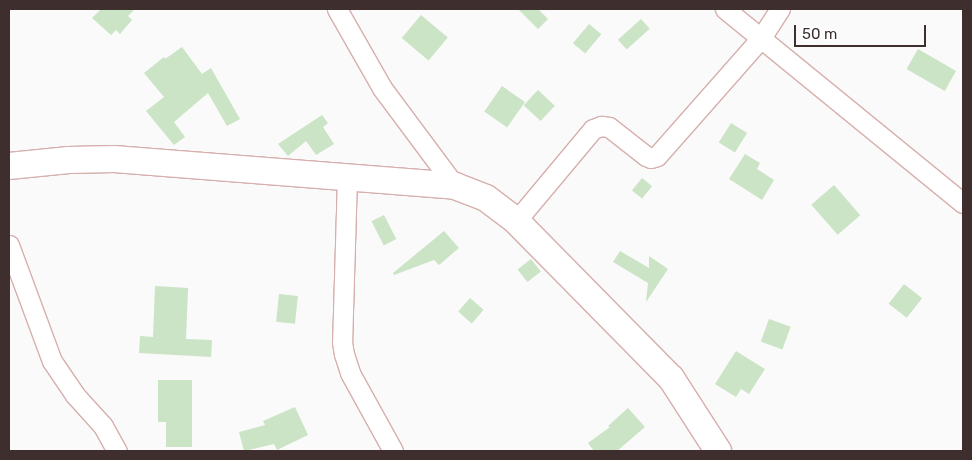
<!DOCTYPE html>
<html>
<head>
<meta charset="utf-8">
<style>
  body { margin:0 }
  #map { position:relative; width:972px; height:460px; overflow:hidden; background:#fafafa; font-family:Rubik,sans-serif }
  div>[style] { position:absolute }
  .building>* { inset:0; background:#cae4c5; transform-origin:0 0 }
  .roads { filter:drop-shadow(1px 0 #d6afad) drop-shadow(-1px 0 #d6afad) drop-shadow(0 1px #d6afad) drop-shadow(0 -1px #d6afad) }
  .street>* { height:19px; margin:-9.5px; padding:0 9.5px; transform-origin:9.5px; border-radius:9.5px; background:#fff }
  .secondary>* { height:26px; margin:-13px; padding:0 13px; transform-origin:13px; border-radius:13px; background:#fff }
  span { translate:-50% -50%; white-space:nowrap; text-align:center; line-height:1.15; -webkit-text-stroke:5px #fff; paint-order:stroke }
  .frame { position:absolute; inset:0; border:10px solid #3e2f2e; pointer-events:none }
  .scale { position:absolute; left:794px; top:25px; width:132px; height:22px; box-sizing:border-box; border:2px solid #3e2f2e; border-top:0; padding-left:6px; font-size:15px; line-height:18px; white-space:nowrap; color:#3e2f2e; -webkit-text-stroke:4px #fff; paint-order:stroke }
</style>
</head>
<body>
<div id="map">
  <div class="building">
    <div style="clip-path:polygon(101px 9px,135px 9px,128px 16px,132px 20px,120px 34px,116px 30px,111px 35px,92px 18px)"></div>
    <div style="clip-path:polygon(518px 9px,538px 9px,548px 19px,538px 29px)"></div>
    <div style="left:421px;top:15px;width:35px;height:30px;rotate:40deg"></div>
    <div style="left:641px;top:19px;width:13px;height:31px;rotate:48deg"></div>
    <div style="left:589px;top:24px;width:16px;height:25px;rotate:40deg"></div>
    <div style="clip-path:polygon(182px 47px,202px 74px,211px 68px,240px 119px,227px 126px,208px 93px,174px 122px,185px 137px,174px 145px,146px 111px,164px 97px,144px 73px,164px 57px,165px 59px)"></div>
    <div style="left:918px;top:49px;width:44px;height:23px;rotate:30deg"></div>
    <div style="left:502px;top:86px;width:28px;height:31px;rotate:35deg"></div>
    <div style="left:538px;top:90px;width:23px;height:21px;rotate:43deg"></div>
    <div style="clip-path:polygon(322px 115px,328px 123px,323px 127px,334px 144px,316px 155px,306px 141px,288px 156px,278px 144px)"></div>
    <div style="left:731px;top:123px;width:19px;height:23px;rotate:32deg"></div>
    <div style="clip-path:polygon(745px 154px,760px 163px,757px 169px,774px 180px,762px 200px,729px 179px)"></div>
    <div style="left:642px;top:178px;width:13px;height:16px;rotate:39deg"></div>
    <div style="left:834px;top:185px;width:40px;height:30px;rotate:49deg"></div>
    <div style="left:384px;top:215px;width:27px;height:14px;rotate:63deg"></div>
    <div style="clip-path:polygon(444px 231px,459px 248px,439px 265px,434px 260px,394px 275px,393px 273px)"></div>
    <div style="clip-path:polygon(620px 251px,649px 268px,649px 256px,668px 269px,646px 302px,648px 283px,613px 262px)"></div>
    <div style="left:531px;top:259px;width:16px;height:17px;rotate:52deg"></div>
    <div style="left:904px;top:284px;width:23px;height:25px;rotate:38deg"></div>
    <div style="clip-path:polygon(155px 286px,188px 288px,186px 339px,212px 340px,211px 357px,139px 353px,140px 336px,153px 337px)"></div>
    <div style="left:279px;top:294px;width:19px;height:28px;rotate:6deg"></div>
    <div style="left:470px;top:298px;width:18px;height:18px;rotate:41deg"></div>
    <div style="left:769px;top:319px;width:23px;height:24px;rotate:20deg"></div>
    <div style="clip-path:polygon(736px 351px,765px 369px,749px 394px,741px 389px,736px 397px,715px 384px)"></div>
    <div style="clip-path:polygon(158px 380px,192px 380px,192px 447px,166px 447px,166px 422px,158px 422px)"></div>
    <div style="clip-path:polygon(295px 407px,308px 435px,277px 450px,274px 444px,244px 451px,239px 432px,265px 425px,263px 421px)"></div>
    <div style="clip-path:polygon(628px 408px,645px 427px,617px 451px,594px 451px,588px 443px,610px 427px,608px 426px)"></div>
  </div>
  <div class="roads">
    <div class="street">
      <div style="left:337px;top:9px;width:91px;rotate:60.3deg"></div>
      <div style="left:382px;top:88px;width:122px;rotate:53.3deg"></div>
      <div style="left:725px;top:9px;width:307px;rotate:39.2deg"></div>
      <div style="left:347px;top:177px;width:165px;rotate:91.7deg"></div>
      <div style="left:342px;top:342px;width:12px;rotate:81deg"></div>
      <div style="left:344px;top:354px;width:20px;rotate:72deg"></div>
      <div style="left:350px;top:373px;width:89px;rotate:61.1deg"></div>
      <div style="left:516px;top:221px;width:120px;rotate:-50.1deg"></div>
      <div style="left:593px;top:129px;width:9px;rotate:-21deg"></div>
      <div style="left:601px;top:126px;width:8px;rotate:7deg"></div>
      <div style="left:609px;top:127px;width:47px;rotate:38.1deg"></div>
      <div style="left:646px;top:156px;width:5px;rotate:22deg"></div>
      <div style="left:651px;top:158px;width:6px;rotate:-18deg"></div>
      <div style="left:657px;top:156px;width:157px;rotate:-48.6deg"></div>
      <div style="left:761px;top:38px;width:35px;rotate:-57deg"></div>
      <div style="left:9px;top:245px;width:124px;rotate:69.7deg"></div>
      <div style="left:52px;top:361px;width:41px;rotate:55.9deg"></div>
      <div style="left:75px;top:395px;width:42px;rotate:47.9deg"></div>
      <div style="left:103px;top:426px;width:29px;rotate:61deg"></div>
    </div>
    <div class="secondary">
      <div style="left:9px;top:166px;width:60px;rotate:-5.7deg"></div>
      <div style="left:69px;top:160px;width:45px;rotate:-1.3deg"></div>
      <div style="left:114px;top:159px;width:342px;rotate:4.5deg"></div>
      <div style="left:455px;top:186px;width:33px;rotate:21deg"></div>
      <div style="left:486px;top:198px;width:38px;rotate:37deg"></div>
      <div style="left:516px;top:221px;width:221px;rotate:45.4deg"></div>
      <div style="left:671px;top:378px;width:87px;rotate:57.2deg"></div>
    </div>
  </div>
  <div class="frame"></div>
  <div class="scale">50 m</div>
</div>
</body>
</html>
